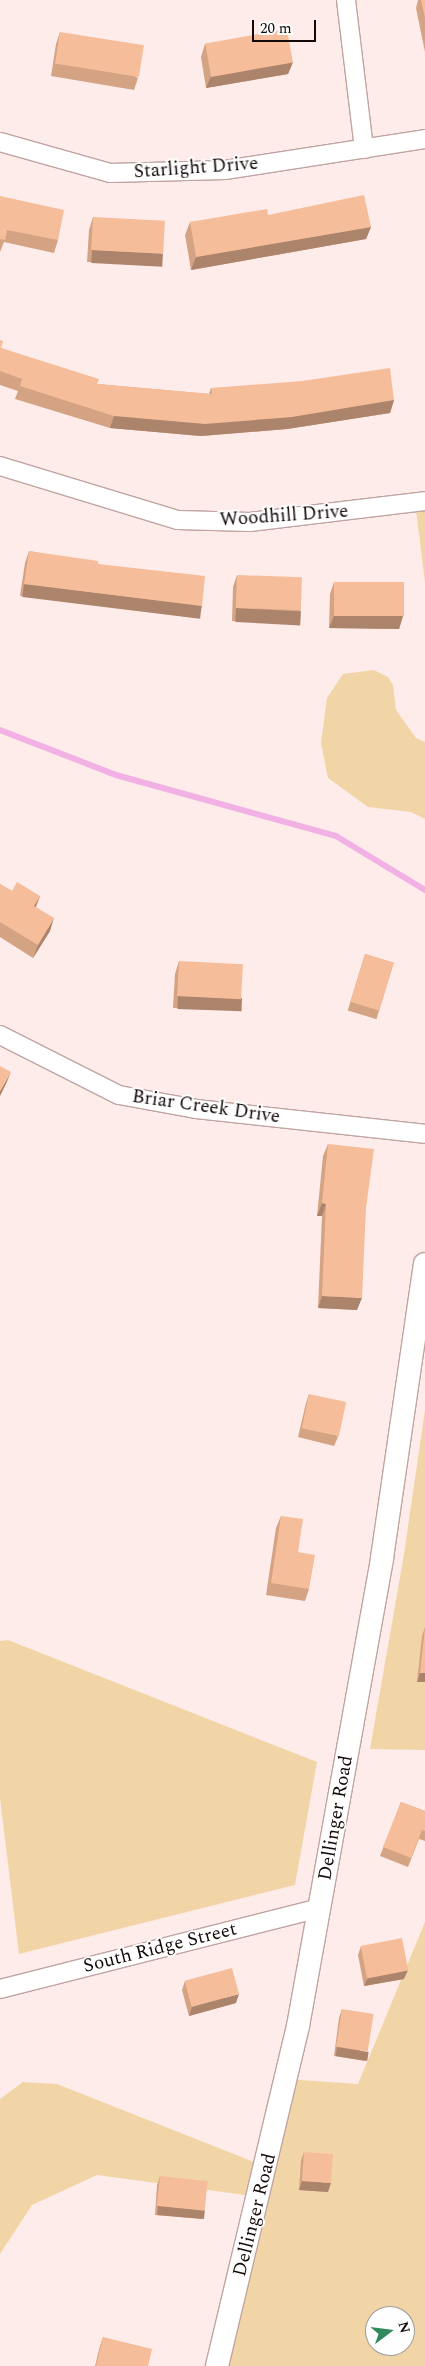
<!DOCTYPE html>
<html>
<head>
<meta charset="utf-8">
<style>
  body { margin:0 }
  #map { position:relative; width:425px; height:2366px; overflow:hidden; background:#feecea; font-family:Spectral,serif }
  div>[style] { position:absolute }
  .green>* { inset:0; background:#f2d5a7 }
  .stream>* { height:6px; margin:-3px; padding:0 3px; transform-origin:3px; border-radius:3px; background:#f2b1e5 }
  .roads { filter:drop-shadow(1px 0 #c0a4a1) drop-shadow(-1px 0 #c0a4a1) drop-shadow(0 1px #c0a4a1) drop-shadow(0 -1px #c0a4a1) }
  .minor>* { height:18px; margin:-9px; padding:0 9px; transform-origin:9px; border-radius:9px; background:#fff }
  .tertiary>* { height:22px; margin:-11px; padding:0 11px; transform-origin:11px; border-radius:11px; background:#fff }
  .wall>* { inset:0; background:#d4a384; transform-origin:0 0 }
  .shaded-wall>* { inset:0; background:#ac846c; transform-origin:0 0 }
  .building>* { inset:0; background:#f6bd9a; transform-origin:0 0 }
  span { translate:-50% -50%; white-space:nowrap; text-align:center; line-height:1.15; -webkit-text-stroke:4px #fefefe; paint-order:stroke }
  .street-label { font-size:19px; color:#120908 }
  .north { position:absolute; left:365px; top:2306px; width:50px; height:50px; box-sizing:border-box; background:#fefefe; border:1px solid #a09c9c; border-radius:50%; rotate:75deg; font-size:14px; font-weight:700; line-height:20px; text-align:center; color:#120908 }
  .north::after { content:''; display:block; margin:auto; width:18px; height:22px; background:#32895d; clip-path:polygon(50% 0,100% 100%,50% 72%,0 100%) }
  .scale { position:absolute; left:252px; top:20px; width:64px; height:22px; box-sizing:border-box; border:2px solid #120908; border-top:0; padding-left:6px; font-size:15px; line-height:18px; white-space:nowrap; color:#120908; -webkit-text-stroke:4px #fefefe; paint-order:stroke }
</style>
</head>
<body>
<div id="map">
  <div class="green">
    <div style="clip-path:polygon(425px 501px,425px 582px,415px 502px)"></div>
    <div style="clip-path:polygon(374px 670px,388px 677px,393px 685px,396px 710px,416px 738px,425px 742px,425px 819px,411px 812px,368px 807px,328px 778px,321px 743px,327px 698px,343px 674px)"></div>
    <div style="clip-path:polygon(425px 1410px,425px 1750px,370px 1749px,404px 1554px)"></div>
    <div style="clip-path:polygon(8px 1640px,317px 1762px,295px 1885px,19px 1954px,0 1798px,0 1641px)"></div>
    <div style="clip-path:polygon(evenodd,425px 1922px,425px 2366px,217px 2366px,259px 2197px,97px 2175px,32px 2205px,0 2254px,0 2099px,23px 2082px,57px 2084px,267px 2167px,286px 2079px,358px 2084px,425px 1922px,375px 2316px,405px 2316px,405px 2346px,375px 2346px,375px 2316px)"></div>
  </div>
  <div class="stream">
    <div style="left:0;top:730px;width:124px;rotate:21.2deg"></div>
    <div style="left:116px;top:775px;width:228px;rotate:15.5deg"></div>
    <div style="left:336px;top:836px;width:104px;rotate:31.2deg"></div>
  </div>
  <div class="roads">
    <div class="minor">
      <div style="left:346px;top:0;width:150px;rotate:83.1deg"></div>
      <div style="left:0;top:142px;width:114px;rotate:15.7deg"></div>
      <div style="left:110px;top:173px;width:115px;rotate:-1.5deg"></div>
      <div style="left:225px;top:170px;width:202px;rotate:-8.8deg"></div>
      <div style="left:0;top:466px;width:186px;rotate:16.9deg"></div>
      <div style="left:178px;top:520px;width:72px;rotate:1.6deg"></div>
      <div style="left:250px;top:522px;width:176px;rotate:-6.8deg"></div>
      <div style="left:0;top:1035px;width:133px;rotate:26.8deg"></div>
      <div style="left:119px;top:1095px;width:78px;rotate:10.3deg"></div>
      <div style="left:196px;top:1109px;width:230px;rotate:6.2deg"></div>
      <div style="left:0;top:1989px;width:330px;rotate:-14.2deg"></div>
    </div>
    <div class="tertiary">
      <div style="left:217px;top:2366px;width:350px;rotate:-76.6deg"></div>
      <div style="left:298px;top:2026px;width:475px;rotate:-79.8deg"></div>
      <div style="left:382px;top:1558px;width:297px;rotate:-81.7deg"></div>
    </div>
  </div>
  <div class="wall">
    <div style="clip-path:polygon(418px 0,425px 0,425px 52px,416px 8px)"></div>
    <div style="clip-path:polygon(60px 32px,138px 78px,134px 90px,51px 76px,56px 44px)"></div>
    <div style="clip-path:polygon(205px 44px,293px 62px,288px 74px,206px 88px,201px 57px)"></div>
    <div style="clip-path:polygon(0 196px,58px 240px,54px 253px,4px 242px,0 252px)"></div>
    <div style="clip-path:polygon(268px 215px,371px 227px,366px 239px,191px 270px,185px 235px,190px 222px)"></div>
    <div style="clip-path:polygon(93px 217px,163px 254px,158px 266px,87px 262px,89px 230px)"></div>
    <div style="clip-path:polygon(0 340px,1px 348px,97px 384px,209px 394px,211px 388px,394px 400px,390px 413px,287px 429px,201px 436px,110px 428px,15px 399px,18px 391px,0 385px)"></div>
    <div style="clip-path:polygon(29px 551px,98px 564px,202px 606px,197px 618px,20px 596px,25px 563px)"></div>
    <div style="clip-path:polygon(237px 575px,301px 611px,296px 624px,232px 621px,233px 587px)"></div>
    <div style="clip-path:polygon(334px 582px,403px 616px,399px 629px,329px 628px,330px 594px)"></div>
    <div style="clip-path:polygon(0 884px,12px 891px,40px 896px,36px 907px,50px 931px,33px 958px,0 937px)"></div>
    <div style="left:365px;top:954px;width:30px;height:59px;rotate:17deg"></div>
    <div style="clip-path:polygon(179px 961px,242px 998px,237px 1010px,173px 1008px,175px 974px)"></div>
    <div style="clip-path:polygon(328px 1144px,357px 1310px,318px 1308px,322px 1216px,317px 1216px,323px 1156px)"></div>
    <div style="clip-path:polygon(309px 1394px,338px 1437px,334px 1446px,298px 1437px,306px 1403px)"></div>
    <div style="clip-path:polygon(281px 1516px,298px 1552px,309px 1589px,305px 1601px,266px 1595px,276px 1528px)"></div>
    <div style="clip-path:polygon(425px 1627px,425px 1682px,417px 1682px,422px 1636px)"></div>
    <div style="clip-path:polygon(401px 1802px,425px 1811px,425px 1841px,419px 1839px,408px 1867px,380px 1856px)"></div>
    <div style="clip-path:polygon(361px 1946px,404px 1979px,364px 1986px,358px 1955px)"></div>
    <div style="clip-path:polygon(185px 1981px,236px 2003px,189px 2016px,182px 1990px)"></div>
    <div style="clip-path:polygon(342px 2009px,365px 2061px,334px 2056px,339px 2018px)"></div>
    <div style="clip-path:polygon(304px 2152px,328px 2192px,299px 2190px,301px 2160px)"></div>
    <div style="clip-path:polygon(160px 2176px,202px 2219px,155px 2215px,157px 2185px)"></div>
    <div style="clip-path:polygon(103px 2337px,148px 2366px,95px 2366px,100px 2346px)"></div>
  </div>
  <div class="shaded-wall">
    <div style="clip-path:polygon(293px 62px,288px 74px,206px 88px,211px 76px)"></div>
    <div style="clip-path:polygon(371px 227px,366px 239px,191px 270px,196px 257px)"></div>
    <div style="left:92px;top:250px;width:71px;height:13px;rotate:3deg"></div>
    <div style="clip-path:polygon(394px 400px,390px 413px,287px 429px,201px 436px,110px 428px,114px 416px)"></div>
    <div style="left:24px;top:584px;width:179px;height:13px;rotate:7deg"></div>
    <div style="left:236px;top:608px;width:65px;height:14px;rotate:3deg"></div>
    <div style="clip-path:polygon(334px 616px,403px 616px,399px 629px,329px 628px)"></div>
    <div style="clip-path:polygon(40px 896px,35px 908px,34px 906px)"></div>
    <div style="clip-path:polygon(54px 918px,50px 931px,33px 958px,38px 945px)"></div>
    <div style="left:178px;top:996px;width:64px;height:13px;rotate:2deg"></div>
    <div style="clip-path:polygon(11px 1072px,6px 1084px,0 1096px,0 1091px)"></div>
    <div style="clip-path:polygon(322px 1203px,326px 1204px,322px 1216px,317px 1216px)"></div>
    <div style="clip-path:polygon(322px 1296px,362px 1298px,357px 1310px,318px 1308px)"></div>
    <div style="clip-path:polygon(420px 1673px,425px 1673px,425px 1682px,417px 1682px)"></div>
    <div style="clip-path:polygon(408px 1970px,404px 1979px,364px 1986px,368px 1977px)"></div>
    <div style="clip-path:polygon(239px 1994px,236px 2003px,189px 2016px,192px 2007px)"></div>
    <div style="left:337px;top:2047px;width:32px;height:9px;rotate:9deg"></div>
    <div style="clip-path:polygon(302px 2181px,331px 2183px,328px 2192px,299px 2190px)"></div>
    <div style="left:158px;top:2206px;width:47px;height:9px;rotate:5deg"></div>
  </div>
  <div class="building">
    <div style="clip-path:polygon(421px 0,425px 0,425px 18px)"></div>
    <div style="left:287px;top:29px;width:34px;height:83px;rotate:80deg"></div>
    <div style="left:60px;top:32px;width:85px;height:32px;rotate:9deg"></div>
    <div style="clip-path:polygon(364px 195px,371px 227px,196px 257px,190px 222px,267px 209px,268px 215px)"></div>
    <div style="clip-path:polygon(0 196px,64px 210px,58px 240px,7px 230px,5px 240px,0 239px)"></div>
    <div style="left:93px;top:217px;width:72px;height:33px;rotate:3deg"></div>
    <div style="clip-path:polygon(0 340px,3px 341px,1px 348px,99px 379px,97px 384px,212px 394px,211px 388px,302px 381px,390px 368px,394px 400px,292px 417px,205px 424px,114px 416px,20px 386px,22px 379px,0 371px)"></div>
    <div style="clip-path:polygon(29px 551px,98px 561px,98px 564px,205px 576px,202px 606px,24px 584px)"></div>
    <div style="left:237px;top:575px;width:65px;height:33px;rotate:2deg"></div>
    <div style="left:334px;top:582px;width:70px;height:34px"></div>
    <div style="clip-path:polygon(17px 882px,40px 896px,34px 906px,54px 918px,38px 945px,0 922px,0 884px,12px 891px)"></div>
    <div style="left:365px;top:954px;width:30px;height:50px;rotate:17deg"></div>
    <div style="left:179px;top:961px;width:64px;height:35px;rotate:3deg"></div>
    <div style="clip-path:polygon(0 1066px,11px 1072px,0 1091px)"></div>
    <div style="clip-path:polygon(328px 1144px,374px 1149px,366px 1208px,362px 1298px,322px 1296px,326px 1204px,322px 1203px)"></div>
    <div style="left:309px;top:1394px;width:38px;height:35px;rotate:12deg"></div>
    <div style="clip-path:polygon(281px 1516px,303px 1519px,298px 1552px,315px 1555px,309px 1589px,271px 1583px)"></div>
    <div style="clip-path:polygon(425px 1627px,425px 1673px,420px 1673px)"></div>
    <div style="clip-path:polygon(401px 1802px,425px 1811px,425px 1831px,422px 1830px,411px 1858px,383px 1847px)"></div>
    <div style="left:402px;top:1938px;width:33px;height:42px;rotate:79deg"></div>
    <div style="left:232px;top:1968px;width:27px;height:49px;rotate:75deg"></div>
    <div style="left:342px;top:2009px;width:32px;height:38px;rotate:9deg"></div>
    <div style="left:304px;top:2152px;width:29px;height:29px;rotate:4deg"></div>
    <div style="left:160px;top:2176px;width:48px;height:30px;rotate:6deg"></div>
    <div style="clip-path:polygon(103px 2337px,152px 2349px,148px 2366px,96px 2366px)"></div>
  </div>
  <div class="street-label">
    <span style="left:196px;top:168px;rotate:-4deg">Starlight Drive</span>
    <span style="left:284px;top:516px;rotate:-4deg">Woodhill Drive</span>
    <span style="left:206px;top:1107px;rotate:8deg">Briar Creek Drive</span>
    <span style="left:336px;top:1818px;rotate:-80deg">Dellinger Road</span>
    <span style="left:160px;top:1948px;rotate:-14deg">South Ridge Street</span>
    <span style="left:255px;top:2215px;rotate:-76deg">Dellinger Road</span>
  </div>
  <div class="north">N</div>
  <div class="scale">20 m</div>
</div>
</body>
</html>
